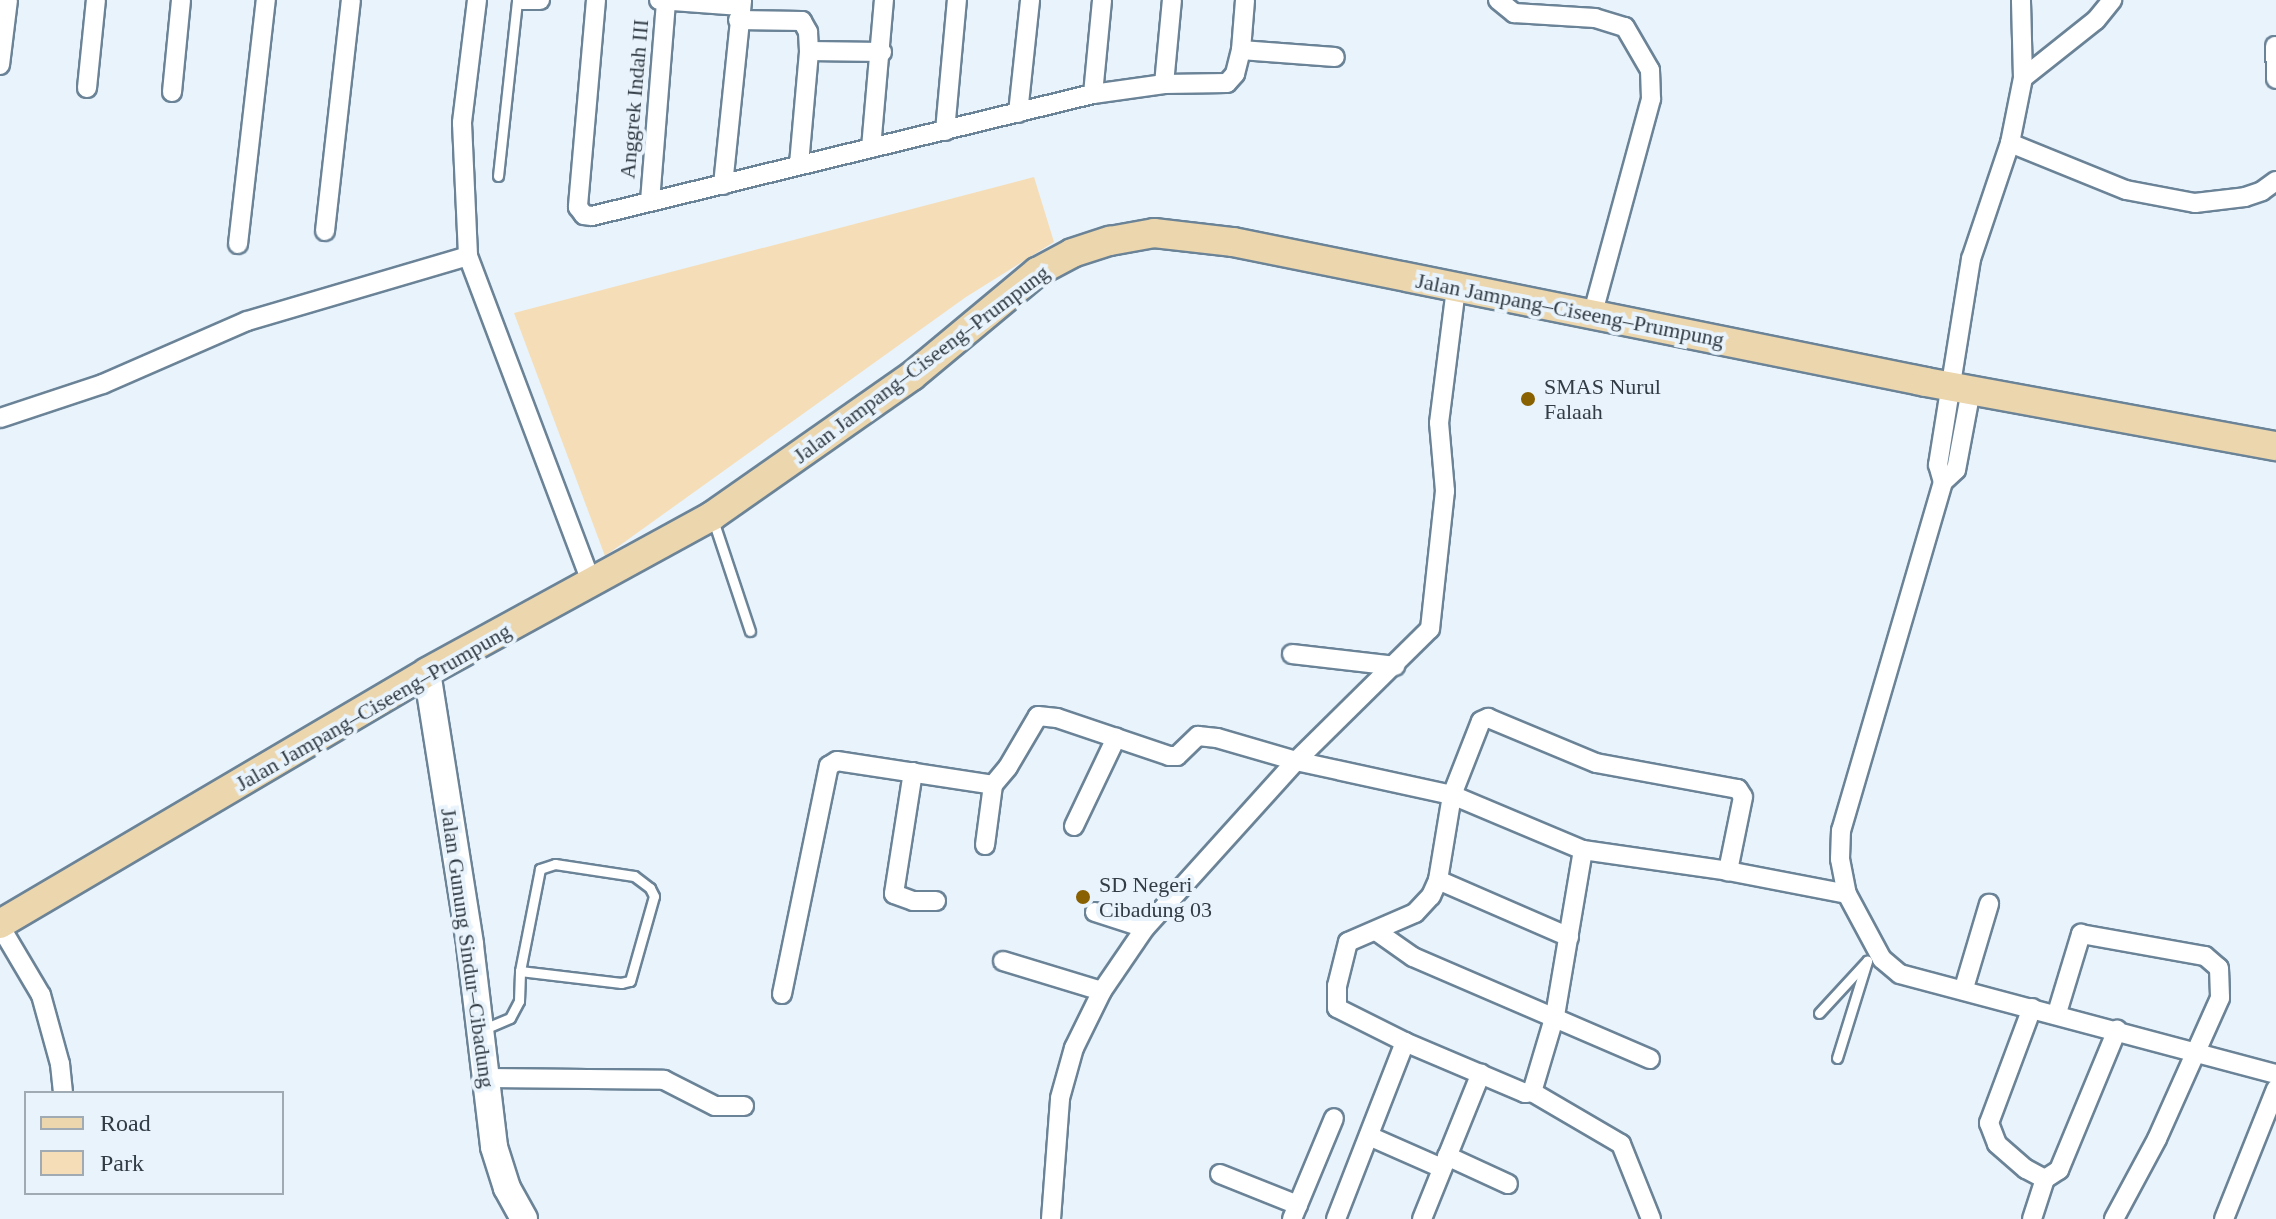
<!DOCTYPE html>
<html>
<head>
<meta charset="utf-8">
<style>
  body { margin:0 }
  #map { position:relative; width:2276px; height:1219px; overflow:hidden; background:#e8f3fc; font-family:Georgia,serif }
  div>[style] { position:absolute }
  .green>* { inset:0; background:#f5deb7 }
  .roads { filter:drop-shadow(2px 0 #6b8397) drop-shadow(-2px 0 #6b8397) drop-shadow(0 2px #6b8397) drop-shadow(0 -2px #6b8397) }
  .lane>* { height:9px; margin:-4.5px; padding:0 4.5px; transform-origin:4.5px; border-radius:4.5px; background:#fff }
  .street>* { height:18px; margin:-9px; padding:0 9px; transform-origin:9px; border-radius:9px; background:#fff }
  .secondary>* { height:26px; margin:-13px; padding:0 13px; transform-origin:13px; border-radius:13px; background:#fff }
  .primary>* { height:28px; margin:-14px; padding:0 14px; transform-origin:14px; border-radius:14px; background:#ecd6ad }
  .dots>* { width:22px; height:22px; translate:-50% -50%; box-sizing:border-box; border:4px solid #e8f3fc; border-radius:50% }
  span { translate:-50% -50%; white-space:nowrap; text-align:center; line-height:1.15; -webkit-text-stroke:8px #e8f3fc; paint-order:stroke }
  .street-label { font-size:22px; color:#323c45 }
  .poi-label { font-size:22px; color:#323c45 }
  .left { translate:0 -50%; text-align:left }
  .legend { position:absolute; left:24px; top:1091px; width:260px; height:104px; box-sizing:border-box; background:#e8f3fc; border:2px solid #9faab3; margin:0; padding:10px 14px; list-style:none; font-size:24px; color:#323c45 }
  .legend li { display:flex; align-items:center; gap:16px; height:40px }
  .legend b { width:40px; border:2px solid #9faab3 }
</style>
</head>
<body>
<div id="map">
  <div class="green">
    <div style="clip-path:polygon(1034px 177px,1054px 242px,966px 297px,605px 556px,514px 313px)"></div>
  </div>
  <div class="roads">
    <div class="lane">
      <div style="left:498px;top:176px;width:177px;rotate:-83.8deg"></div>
      <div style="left:713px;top:520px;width:117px;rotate:71.6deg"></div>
      <div style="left:1819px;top:1013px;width:69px;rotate:-47.3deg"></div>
      <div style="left:484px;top:1029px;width:28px;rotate:-23deg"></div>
      <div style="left:510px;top:1018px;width:19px;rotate:-62deg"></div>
      <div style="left:519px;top:1001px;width:30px;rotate:-88deg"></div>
      <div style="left:520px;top:971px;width:102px;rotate:6.8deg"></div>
      <div style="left:621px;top:983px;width:9px;rotate:-13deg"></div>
      <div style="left:630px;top:981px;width:88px;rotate:-74.2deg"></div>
      <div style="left:654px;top:896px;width:9px;rotate:-117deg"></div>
      <div style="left:650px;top:888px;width:20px;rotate:-143deg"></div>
      <div style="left:634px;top:876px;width:80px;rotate:-171.4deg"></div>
      <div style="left:555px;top:864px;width:16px;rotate:162deg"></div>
      <div style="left:540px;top:869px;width:104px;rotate:101.1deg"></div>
      <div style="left:1837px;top:1058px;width:102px;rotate:-72.8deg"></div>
    </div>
    <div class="street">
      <div style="left:477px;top:0;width:124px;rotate:97deg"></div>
      <div style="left:462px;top:123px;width:133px;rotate:87.4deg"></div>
      <div style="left:468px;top:256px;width:351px;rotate:69.3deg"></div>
      <div style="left:522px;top:0;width:18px"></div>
      <div style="left:596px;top:0;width:208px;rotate:95deg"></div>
      <div style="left:578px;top:207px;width:10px;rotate:53deg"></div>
      <div style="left:584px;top:215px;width:8px;rotate:7deg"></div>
      <div style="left:592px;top:216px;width:516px;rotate:-13.69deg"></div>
      <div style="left:1093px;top:94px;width:72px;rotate:-8deg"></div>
      <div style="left:1164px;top:84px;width:63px;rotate:-0.9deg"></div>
      <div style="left:1227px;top:83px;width:12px;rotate:-48deg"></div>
      <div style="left:1235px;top:74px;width:25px;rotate:-76deg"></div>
      <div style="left:1241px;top:50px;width:50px;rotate:-85.4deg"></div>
      <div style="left:659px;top:0;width:82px;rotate:4.2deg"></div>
      <div style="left:1498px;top:0;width:21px;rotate:39deg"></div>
      <div style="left:1514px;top:13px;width:81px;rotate:3.5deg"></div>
      <div style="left:1595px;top:18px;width:31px;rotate:17deg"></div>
      <div style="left:1625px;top:27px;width:50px;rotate:59.8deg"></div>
      <div style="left:1650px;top:70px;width:29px;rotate:88deg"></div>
      <div style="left:1651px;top:99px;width:222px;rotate:105.2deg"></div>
      <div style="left:738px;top:20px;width:64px;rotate:0.9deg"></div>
      <div style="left:802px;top:21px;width:13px;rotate:61deg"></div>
      <div style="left:808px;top:32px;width:19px;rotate:87deg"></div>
      <div style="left:809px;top:51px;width:73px;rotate:0.8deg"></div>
      <div style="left:2275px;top:46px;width:33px;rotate:88deg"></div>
      <div style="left:1241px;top:50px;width:94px;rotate:4.3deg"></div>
      <div style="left:0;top:65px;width:65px;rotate:-83deg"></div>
      <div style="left:2023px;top:78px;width:93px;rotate:-38.5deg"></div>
      <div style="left:2096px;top:20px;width:26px;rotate:-51deg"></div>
      <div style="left:1164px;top:84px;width:84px;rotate:-84.6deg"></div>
      <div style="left:87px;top:88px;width:88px;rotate:-84.2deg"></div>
      <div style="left:172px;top:92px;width:92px;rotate:-84.4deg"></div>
      <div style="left:1093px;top:94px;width:94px;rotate:-84.5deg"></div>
      <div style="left:1018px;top:113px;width:114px;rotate:-83.9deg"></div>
      <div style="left:945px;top:131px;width:132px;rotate:-84.8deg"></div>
      <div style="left:2010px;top:143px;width:125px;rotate:22.1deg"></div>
      <div style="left:2126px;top:190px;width:70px;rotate:10.7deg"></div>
      <div style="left:2195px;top:203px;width:50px;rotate:-6.8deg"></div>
      <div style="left:2245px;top:197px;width:18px;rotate:-19deg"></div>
      <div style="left:2262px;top:191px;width:17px;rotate:-36deg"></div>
      <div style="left:871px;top:148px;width:149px;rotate:-85deg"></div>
      <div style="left:799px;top:164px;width:113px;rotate:-84.9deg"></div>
      <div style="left:723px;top:185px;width:186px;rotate:-84.1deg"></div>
      <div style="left:650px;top:201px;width:202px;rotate:-85.4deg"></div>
      <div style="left:325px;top:231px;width:232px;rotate:-83.6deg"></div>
      <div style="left:238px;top:244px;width:246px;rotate:-83.5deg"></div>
      <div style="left:1971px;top:390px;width:81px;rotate:100.6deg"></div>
      <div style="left:1956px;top:470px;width:18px;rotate:137deg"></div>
      <div style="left:1943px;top:482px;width:363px;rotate:106.3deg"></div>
      <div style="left:1841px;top:830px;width:29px;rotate:92deg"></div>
      <div style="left:1840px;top:859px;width:36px;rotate:79deg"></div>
      <div style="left:1847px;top:894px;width:74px;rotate:61.7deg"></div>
      <div style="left:1882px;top:959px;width:23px;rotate:40deg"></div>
      <div style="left:1900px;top:974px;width:389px;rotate:14.9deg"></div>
      <div style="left:0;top:418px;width:108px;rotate:-18.3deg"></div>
      <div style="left:103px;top:384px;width:157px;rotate:-23.6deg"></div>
      <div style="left:247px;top:321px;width:230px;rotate:-16.4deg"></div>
      <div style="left:1943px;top:482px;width:18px;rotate:-106deg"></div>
      <div style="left:1938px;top:465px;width:209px;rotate:-80.9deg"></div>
      <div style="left:1971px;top:259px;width:122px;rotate:-71.4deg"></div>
      <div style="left:2010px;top:143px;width:66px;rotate:-78.7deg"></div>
      <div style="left:2023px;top:78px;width:78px;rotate:-91.5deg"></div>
      <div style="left:1292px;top:654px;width:104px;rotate:6.6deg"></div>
      <div style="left:913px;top:772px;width:123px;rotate:98.9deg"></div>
      <div style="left:894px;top:894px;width:20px;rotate:20deg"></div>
      <div style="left:913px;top:901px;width:23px"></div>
      <div style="left:1074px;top:826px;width:98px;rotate:-64.5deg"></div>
      <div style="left:985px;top:845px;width:61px;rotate:-82.4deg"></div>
      <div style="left:1583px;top:850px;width:167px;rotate:99.6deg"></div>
      <div style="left:1555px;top:1015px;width:80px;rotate:106.6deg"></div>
      <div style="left:1532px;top:1092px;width:7px;rotate:172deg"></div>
      <div style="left:1525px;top:1093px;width:130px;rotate:-157deg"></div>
      <div style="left:1405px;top:1042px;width:76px;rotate:-153.4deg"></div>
      <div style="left:1337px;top:1008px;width:22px;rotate:-90deg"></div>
      <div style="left:1337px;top:986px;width:45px;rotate:-76deg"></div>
      <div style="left:1348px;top:942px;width:73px;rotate:-23.4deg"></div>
      <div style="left:1415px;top:913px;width:23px;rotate:-47deg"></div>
      <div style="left:1431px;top:896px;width:17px;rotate:-66deg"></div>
      <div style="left:1438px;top:880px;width:86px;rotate:-80.6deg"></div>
      <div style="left:1452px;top:795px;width:79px;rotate:-68.6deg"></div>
      <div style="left:1481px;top:721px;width:8px;rotate:-23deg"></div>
      <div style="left:1488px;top:718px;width:117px;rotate:22.6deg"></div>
      <div style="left:1596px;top:763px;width:144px;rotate:10.4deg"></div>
      <div style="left:1738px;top:789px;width:9px;rotate:58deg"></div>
      <div style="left:1743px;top:797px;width:76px;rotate:101.5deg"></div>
      <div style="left:1438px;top:880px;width:143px;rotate:23.5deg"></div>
      <div style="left:1095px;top:912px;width:52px;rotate:17.7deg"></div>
      <div style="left:0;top:926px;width:80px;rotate:59.3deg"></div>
      <div style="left:41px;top:995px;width:72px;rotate:74.6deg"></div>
      <div style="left:60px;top:1064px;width:29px;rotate:84deg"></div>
      <div style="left:1376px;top:931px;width:45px;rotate:35.1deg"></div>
      <div style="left:1413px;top:957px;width:258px;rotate:23.3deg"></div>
      <div style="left:1003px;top:961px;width:103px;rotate:16.9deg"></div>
      <div style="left:1964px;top:988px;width:88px;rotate:-73.4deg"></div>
      <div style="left:782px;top:994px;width:233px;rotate:-78.4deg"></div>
      <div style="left:829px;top:766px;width:9px;rotate:-32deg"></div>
      <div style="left:837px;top:761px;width:158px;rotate:8.7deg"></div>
      <div style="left:993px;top:785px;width:23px;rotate:-50deg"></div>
      <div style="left:1008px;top:767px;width:59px;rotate:-59.5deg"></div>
      <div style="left:1038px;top:716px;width:19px;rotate:6deg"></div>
      <div style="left:1057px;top:718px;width:118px;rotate:18.7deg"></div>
      <div style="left:1169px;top:756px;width:8px"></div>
      <div style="left:1177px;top:756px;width:29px;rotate:-44deg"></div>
      <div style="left:1198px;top:736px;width:19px;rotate:6deg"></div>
      <div style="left:1217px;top:738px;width:82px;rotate:16.2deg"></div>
      <div style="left:1296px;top:761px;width:160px;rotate:12.3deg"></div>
      <div style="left:1452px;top:795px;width:142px;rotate:22.8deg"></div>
      <div style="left:1583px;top:850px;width:147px;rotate:8.2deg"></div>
      <div style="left:1728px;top:871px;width:121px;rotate:10.9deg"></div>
      <div style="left:2032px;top:1008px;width:123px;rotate:110.5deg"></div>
      <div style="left:1989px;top:1123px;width:22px;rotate:69deg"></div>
      <div style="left:1997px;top:1144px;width:38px;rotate:41deg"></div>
      <div style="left:2026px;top:1169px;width:21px;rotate:28deg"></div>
      <div style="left:2057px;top:1013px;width:83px;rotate:-73.1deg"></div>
      <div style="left:2081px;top:934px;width:126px;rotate:10.1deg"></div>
      <div style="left:2205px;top:956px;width:18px;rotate:41deg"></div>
      <div style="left:2219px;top:968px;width:30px;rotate:88deg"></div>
      <div style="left:2220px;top:998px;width:154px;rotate:114.1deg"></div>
      <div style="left:2157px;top:1139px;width:91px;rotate:118.3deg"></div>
      <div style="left:487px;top:1078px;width:177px;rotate:0.6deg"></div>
      <div style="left:664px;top:1080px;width:57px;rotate:27deg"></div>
      <div style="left:715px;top:1106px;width:29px"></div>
      <div style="left:1532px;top:1092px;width:103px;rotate:30.3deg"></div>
      <div style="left:1621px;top:1144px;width:81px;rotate:68.2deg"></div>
      <div style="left:1369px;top:1136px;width:80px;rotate:23.7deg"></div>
      <div style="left:1447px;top:1156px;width:67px;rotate:24.7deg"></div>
      <div style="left:1220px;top:1174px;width:84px;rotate:21.7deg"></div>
      <div style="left:2045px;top:1179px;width:17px;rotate:-33deg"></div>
      <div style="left:2059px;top:1170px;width:152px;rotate:-67.5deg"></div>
      <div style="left:1051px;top:1219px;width:121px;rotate:-85.7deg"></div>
      <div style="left:1060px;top:1098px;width:52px;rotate:-74.4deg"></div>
      <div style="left:1074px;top:1048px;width:64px;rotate:-63.8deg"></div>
      <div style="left:1102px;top:991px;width:76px;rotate:-55.7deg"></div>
      <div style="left:1145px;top:928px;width:225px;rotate:-47.9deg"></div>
      <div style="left:1296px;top:761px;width:188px;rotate:-44.6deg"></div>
      <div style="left:1430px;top:629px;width:139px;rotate:-83.8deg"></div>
      <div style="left:1445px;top:491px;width:68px;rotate:-95deg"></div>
      <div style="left:1439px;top:423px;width:136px;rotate:-82.8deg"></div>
      <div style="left:1292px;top:1219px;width:109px;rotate:-67.4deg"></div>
      <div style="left:1336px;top:1219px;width:190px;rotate:-68.7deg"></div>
      <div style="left:1422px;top:1219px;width:157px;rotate:-68deg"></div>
      <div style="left:2032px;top:1219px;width:42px;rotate:-72deg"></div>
      <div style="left:2224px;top:1219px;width:140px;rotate:-68.2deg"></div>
    </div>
    <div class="secondary">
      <div style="left:427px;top:672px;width:276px;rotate:81deg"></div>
      <div style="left:470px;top:945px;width:203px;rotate:83.2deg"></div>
      <div style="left:494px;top:1147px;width:43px;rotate:72.4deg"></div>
      <div style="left:507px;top:1188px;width:35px;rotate:61deg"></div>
    </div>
    <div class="primary">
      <div style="left:0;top:924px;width:496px;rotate:-30.5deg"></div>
      <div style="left:427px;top:672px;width:325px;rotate:-28.7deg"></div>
      <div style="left:712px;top:516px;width:244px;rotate:-35deg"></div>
      <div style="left:912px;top:376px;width:163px;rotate:-39.8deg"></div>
      <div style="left:1037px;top:272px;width:40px;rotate:-28deg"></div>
      <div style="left:1072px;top:253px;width:40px;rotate:-18deg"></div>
      <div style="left:1110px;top:241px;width:45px;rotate:-10.3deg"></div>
      <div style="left:1154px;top:233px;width:80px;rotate:6.5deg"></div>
      <div style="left:1233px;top:242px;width:707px;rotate:11.42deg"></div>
      <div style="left:1926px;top:382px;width:356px;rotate:10.4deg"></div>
    </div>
  </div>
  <div class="dots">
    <div style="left:1528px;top:399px;background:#896100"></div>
    <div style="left:1083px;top:897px;background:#896100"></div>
  </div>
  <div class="street-label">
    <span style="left:634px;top:99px;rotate:-85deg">Anggrek Indah III</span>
    <span style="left:1570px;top:310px;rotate:11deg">Jalan Jampang–Ciseeng–Prumpung</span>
    <span style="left:921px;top:364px;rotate:-37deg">Jalan Jampang–Ciseeng–Prumpung</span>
    <span style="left:373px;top:707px;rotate:-30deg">Jalan Jampang–Ciseeng–Prumpung</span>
    <span style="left:468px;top:948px;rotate:82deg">Jalan Gunung Sindur–Cibadung</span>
  </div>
  <div class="poi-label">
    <span class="left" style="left:1544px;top:399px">SMAS Nurul<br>Falaah</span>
    <span class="left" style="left:1099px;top:897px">SD Negeri<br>Cibadung 03</span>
  </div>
  <ul class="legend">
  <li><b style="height:10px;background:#ecd6ad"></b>Road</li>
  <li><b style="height:22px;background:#f5deb7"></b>Park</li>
  </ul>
</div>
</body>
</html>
